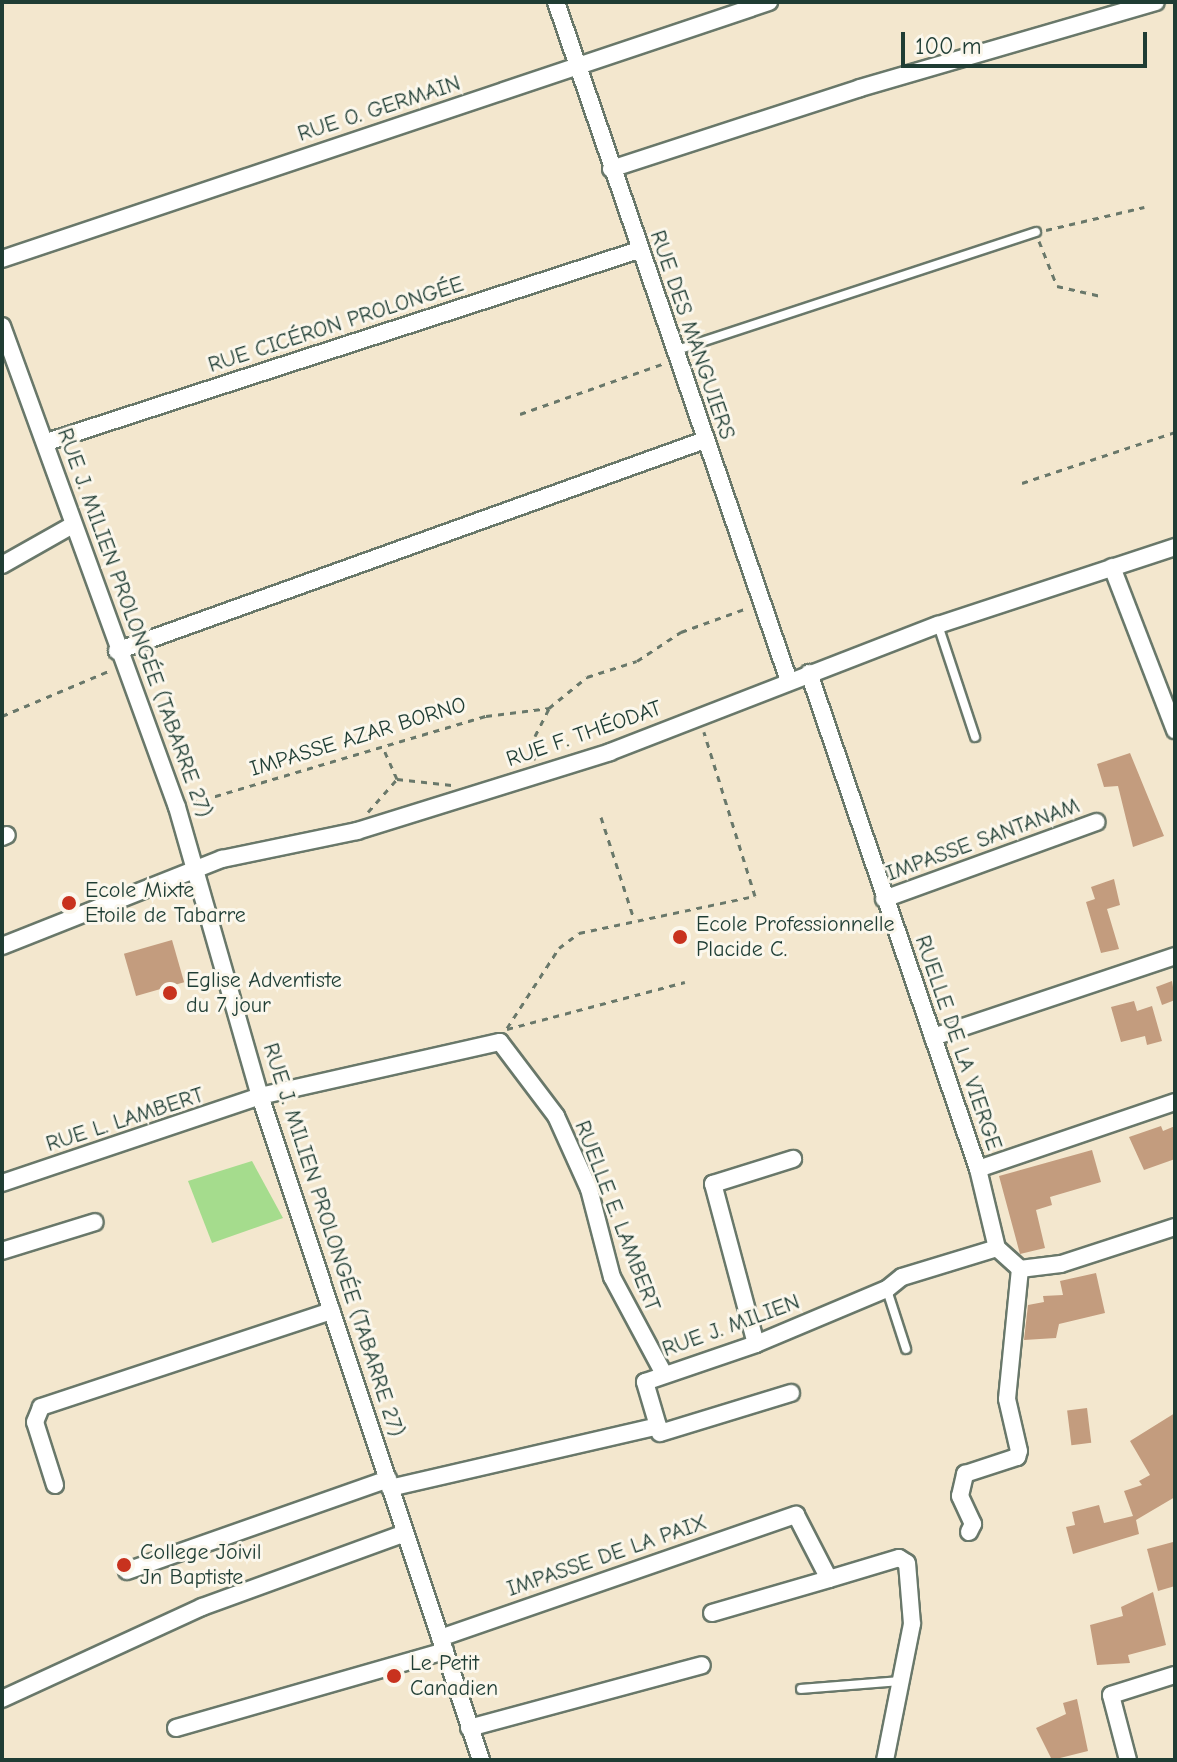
<!DOCTYPE html>
<html>
<head>
<meta charset="utf-8">
<style>
  body { margin:0 }
  #map { position:relative; width:1177px; height:1762px; overflow:hidden; background:#f3e7ce; font-family:"Comic Neue",sans-serif }
  div>[style] { position:absolute }
  .green>* { inset:0; background:#a5dc8d }
  .building>* { inset:0; background:#c39c7e; transform-origin:0 0 }
  .path>* { height:3px; margin-top:-1.5px; transform-origin:0; background:repeating-linear-gradient(90deg,#69786a 0 6px,transparent 0 12px) }
  .roads { filter:drop-shadow(2px 0 #69786a) drop-shadow(-2px 0 #69786a) drop-shadow(0 2px #69786a) drop-shadow(0 -2px #69786a) }
  .lane>* { height:8px; margin:-4px; padding:0 4px; transform-origin:4px; border-radius:4px; background:#fff }
  .street>* { height:16px; margin:-8px; padding:0 8px; transform-origin:8px; border-radius:8px; background:#fff }
  .dots>* { width:22px; height:22px; translate:-50% -50%; box-sizing:border-box; border:4px solid #fbf7ec; border-radius:50% }
  span { translate:-50% -50%; white-space:nowrap; text-align:center; line-height:1.15; -webkit-text-stroke:6px #fbf7ec; paint-order:stroke }
  .street-label { font-size:22px; color:#1f3d34 }
  .poi-label { font-size:22px; color:#1f3d34 }
  .left { translate:0 -50%; text-align:left }
  .frame { position:absolute; inset:0; border:4px solid #1f3d34; pointer-events:none }
  .scale { position:absolute; left:901px; top:32px; width:246px; height:36px; box-sizing:border-box; border:4px solid #1f3d34; border-top:0; padding-left:10px; font-size:24px; line-height:28px; white-space:nowrap; color:#1f3d34; -webkit-text-stroke:6px #fbf7ec; paint-order:stroke }
</style>
</head>
<body>
<div id="map">
  <div class="green">
    <div style="clip-path:polygon(252px 1161px,283px 1218px,212px 1243px,188px 1181px)"></div>
  </div>
  <div class="building">
    <div style="clip-path:polygon(1130px 753px,1164px 836px,1133px 847px,1118px 786px,1104px 787px,1097px 764px)"></div>
    <div style="clip-path:polygon(1114px 879px,1120px 905px,1107px 909px,1119px 949px,1101px 953px,1086px 902px,1095px 899px,1091px 887px)"></div>
    <div style="left:172px;top:940px;width:44px;height:50px;rotate:74deg"></div>
    <div style="clip-path:polygon(1172px 981px,1175px 1000px,1162px 1005px,1156px 987px)"></div>
    <div style="clip-path:polygon(1134px 1001px,1137px 1011px,1152px 1006px,1162px 1041px,1147px 1045px,1145px 1036px,1121px 1042px,1111px 1007px)"></div>
    <div style="clip-path:polygon(1161px 1126px,1163px 1131px,1175px 1126px,1175px 1159px,1144px 1170px,1129px 1137px)"></div>
    <div style="clip-path:polygon(1092px 1150px,1101px 1182px,1050px 1197px,1052px 1205px,1036px 1210px,1045px 1248px,1020px 1254px,999px 1176px)"></div>
    <div style="clip-path:polygon(1096px 1273px,1105px 1313px,1059px 1324px,1056px 1338px,1024px 1340px,1028px 1305px,1044px 1302px,1043px 1296px,1063px 1295px,1060px 1281px)"></div>
    <div style="left:1087px;top:1408px;width:35px;height:20px;rotate:83deg"></div>
    <div style="clip-path:polygon(1175px 1413px,1175px 1497px,1136px 1520px,1139px 1534px,1073px 1554px,1066px 1527px,1075px 1525px,1072px 1512px,1099px 1505px,1104px 1523px,1133px 1516px,1124px 1491px,1142px 1485px,1139px 1481px,1150px 1475px,1130px 1441px)"></div>
    <div style="clip-path:polygon(1173px 1542px,1175px 1586px,1158px 1591px,1147px 1549px)"></div>
    <div style="clip-path:polygon(1153px 1592px,1166px 1645px,1128px 1655px,1130px 1663px,1097px 1665px,1090px 1625px,1123px 1616px,1121px 1607px)"></div>
    <div style="clip-path:polygon(1077px 1699px,1088px 1751px,1052px 1760px,1036px 1728px,1066px 1714px,1063px 1703px)"></div>
  </div>
  <div class="path">
    <div style="left:1046px;top:230px;width:101px;rotate:-13.2deg"></div>
    <div style="left:1039px;top:241px;width:48px;rotate:68.2deg"></div>
    <div style="left:1057px;top:286px;width:45px;rotate:12.8deg"></div>
    <div style="left:520px;top:414px;width:151px;rotate:-19.4deg"></div>
    <div style="left:1022px;top:483px;width:161px;rotate:-18.4deg"></div>
    <div style="left:2px;top:716px;width:118px;rotate:-22.9deg"></div>
    <div style="left:534px;top:760px;width:24px;rotate:-88deg"></div>
    <div style="left:535px;top:736px;width:31px;rotate:-63deg"></div>
    <div style="left:549px;top:708px;width:49px;rotate:-39.2deg"></div>
    <div style="left:587px;top:677px;width:52px;rotate:-17.7deg"></div>
    <div style="left:637px;top:661px;width:53px;rotate:-33.4deg"></div>
    <div style="left:681px;top:632px;width:70px;rotate:-20deg"></div>
    <div style="left:397px;top:779px;width:55px;rotate:6.2deg"></div>
    <div style="left:192px;top:803px;width:307px;rotate:-16.5deg"></div>
    <div style="left:486px;top:716px;width:64px;rotate:-7.2deg"></div>
    <div style="left:368px;top:812px;width:44px;rotate:-48.7deg"></div>
    <div style="left:397px;top:779px;width:35px;rotate:-114deg"></div>
    <div style="left:601px;top:817px;width:107px;rotate:72.1deg"></div>
    <div style="left:507px;top:1028px;width:95px;rotate:-57deg"></div>
    <div style="left:559px;top:948px;width:25px;rotate:-37deg"></div>
    <div style="left:579px;top:933px;width:180px;rotate:-11.9deg"></div>
    <div style="left:755px;top:896px;width:172px;rotate:-107.3deg"></div>
    <div style="left:507px;top:1029px;width:184px;rotate:-14.8deg"></div>
  </div>
  <div class="roads">
    <div class="lane">
      <div style="left:674px;top:351px;width:381px;rotate:-18.2deg"></div>
      <div style="left:938px;top:625px;width:118px;rotate:71.7deg"></div>
      <div style="left:887px;top:1290px;width:62px;rotate:72.1deg"></div>
      <div style="left:801px;top:1689px;width:99px;rotate:-4.6deg"></div>
    </div>
    <div class="street">
      <div style="left:556px;top:2px;width:718px;rotate:71.06deg"></div>
      <div style="left:611px;top:169px;width:262px;rotate:-18deg"></div>
      <div style="left:860px;top:88px;width:308px;rotate:-16.2deg"></div>
      <div style="left:2px;top:259px;width:809px;rotate:-18.52deg"></div>
      <div style="left:2px;top:326px;width:512px;rotate:70.01deg"></div>
      <div style="left:177px;top:807px;width:301px;rotate:74deg"></div>
      <div style="left:260px;top:1096px;width:700px;rotate:71.59deg"></div>
      <div style="left:47px;top:442px;width:622px;rotate:-17.97deg"></div>
      <div style="left:2px;top:565px;width:79px;rotate:-29.5deg"></div>
      <div style="left:1112px;top:567px;width:175px;rotate:68.9deg"></div>
      <div style="left:117px;top:651px;width:625px;rotate:-19.74deg"></div>
      <div style="left:809px;top:673px;width:524px;rotate:71.18deg"></div>
      <div style="left:978px;top:1169px;width:81px;rotate:76.5deg"></div>
      <div style="left:997px;top:1248px;width:31px;rotate:42deg"></div>
      <div style="left:1020px;top:1269px;width:41px;rotate:-7deg"></div>
      <div style="left:1061px;top:1264px;width:120px;rotate:-18deg"></div>
      <div style="left:2px;top:837px;width:5px;rotate:-22deg"></div>
      <div style="left:884px;top:899px;width:226px;rotate:-19.9deg"></div>
      <div style="left:2px;top:946px;width:237px;rotate:-21.6deg"></div>
      <div style="left:222px;top:859px;width:138px;rotate:-11.7deg"></div>
      <div style="left:357px;top:831px;width:265px;rotate:-17.3deg"></div>
      <div style="left:610px;top:752px;width:352px;rotate:-21.2deg"></div>
      <div style="left:938px;top:625px;width:250px;rotate:-18.2deg"></div>
      <div style="left:933px;top:1037px;width:255px;rotate:-18.5deg"></div>
      <div style="left:978px;top:1169px;width:208px;rotate:-18.8deg"></div>
      <div style="left:2px;top:1183px;width:272px;rotate:-18.6deg"></div>
      <div style="left:260px;top:1096px;width:246px;rotate:-12.7deg"></div>
      <div style="left:500px;top:1042px;width:93px;rotate:52.9deg"></div>
      <div style="left:556px;top:1116px;width:80px;rotate:65.7deg"></div>
      <div style="left:589px;top:1189px;width:91px;rotate:75.4deg"></div>
      <div style="left:612px;top:1277px;width:110px;rotate:61.8deg"></div>
      <div style="left:2px;top:1251px;width:97px;rotate:-17.3deg"></div>
      <div style="left:756px;top:1344px;width:166px;rotate:-105deg"></div>
      <div style="left:713px;top:1184px;width:84px;rotate:-17.4deg"></div>
      <div style="left:658px;top:1426px;width:7px;rotate:74deg"></div>
      <div style="left:660px;top:1433px;width:137px;rotate:-17deg"></div>
      <div style="left:55px;top:1485px;width:66px;rotate:-107.6deg"></div>
      <div style="left:35px;top:1422px;width:16px;rotate:-68deg"></div>
      <div style="left:41px;top:1407px;width:306px;rotate:-18.3deg"></div>
      <div style="left:390px;top:1488px;width:275px;rotate:-13deg"></div>
      <div style="left:658px;top:1426px;width:46px;rotate:-106.5deg"></div>
      <div style="left:645px;top:1382px;width:117px;rotate:-18.9deg"></div>
      <div style="left:756px;top:1344px;width:142px;rotate:-22.8deg"></div>
      <div style="left:887px;top:1289px;width:19px;rotate:-39deg"></div>
      <div style="left:902px;top:1277px;width:99px;rotate:-17deg"></div>
      <div style="left:969px;top:1532px;width:9px;rotate:-63deg"></div>
      <div style="left:973px;top:1524px;width:31px;rotate:-115deg"></div>
      <div style="left:960px;top:1496px;width:23px;rotate:-77deg"></div>
      <div style="left:965px;top:1474px;width:55px;rotate:-18.1deg"></div>
      <div style="left:1017px;top:1457px;width:6px;rotate:-72deg"></div>
      <div style="left:1019px;top:1451px;width:53px;rotate:-103deg"></div>
      <div style="left:1007px;top:1399px;width:131px;rotate:-84.3deg"></div>
      <div style="left:127px;top:1571px;width:277px;rotate:-19.4deg"></div>
      <div style="left:712px;top:1613px;width:122px;rotate:-16.2deg"></div>
      <div style="left:440px;top:1638px;width:377px;rotate:-19.1deg"></div>
      <div style="left:796px;top:1515px;width:72px;rotate:62.7deg"></div>
      <div style="left:829px;top:1579px;width:73px;rotate:-16.7deg"></div>
      <div style="left:899px;top:1558px;width:9px;rotate:32deg"></div>
      <div style="left:907px;top:1563px;width:61px;rotate:85.3deg"></div>
      <div style="left:912px;top:1624px;width:139px;rotate:101.2deg"></div>
      <div style="left:2px;top:1699px;width:220px;rotate:-24.7deg"></div>
      <div style="left:202px;top:1607px;width:216px;rotate:-20deg"></div>
      <div style="left:176px;top:1728px;width:280px;rotate:-16deg"></div>
      <div style="left:469px;top:1728px;width:241px;rotate:-15.1deg"></div>
      <div style="left:1128px;top:1760px;width:67px;rotate:-104.7deg"></div>
      <div style="left:1111px;top:1695px;width:67px;rotate:-17.4deg"></div>
    </div>
  </div>
  <div class="dots">
    <div style="left:69px;top:903px;background:#c8321e"></div>
    <div style="left:680px;top:937px;background:#c8321e"></div>
    <div style="left:170px;top:993px;background:#c8321e"></div>
    <div style="left:124px;top:1565px;background:#c8321e"></div>
    <div style="left:394px;top:1676px;background:#c8321e"></div>
  </div>
  <div class="street-label">
    <span style="left:379px;top:109px;rotate:-18deg">RUE O. GERMAIN</span>
    <span style="left:336px;top:325px;rotate:-18deg">RUE CICÉRON PROLONGÉE</span>
    <span style="left:692px;top:335px;rotate:71deg">RUE DES MANGUIERS</span>
    <span style="left:134px;top:623px;rotate:70deg">RUE J. MILIEN PROLONGÉE (TABARRE 27)</span>
    <span style="left:584px;top:734px;rotate:-19deg">RUE F. THÉODAT</span>
    <span style="left:358px;top:737px;rotate:-17deg">IMPASSE AZAR BORNO</span>
    <span style="left:983px;top:840px;rotate:-20deg">IMPASSE SANTANAM</span>
    <span style="left:958px;top:1043px;rotate:71deg">RUELLE DE LA VIERGE</span>
    <span style="left:125px;top:1120px;rotate:-18deg">RUE L. LAMBERT</span>
    <span style="left:617px;top:1216px;rotate:69deg">RUELLE E. LAMBERT</span>
    <span style="left:333px;top:1240px;rotate:72deg">RUE J. MILIEN PROLONGÉE (TABARRE 27)</span>
    <span style="left:731px;top:1326px;rotate:-20deg">RUE J. MILIEN</span>
    <span style="left:607px;top:1556px;rotate:-19deg">IMPASSE DE LA PAIX</span>
  </div>
  <div class="poi-label">
    <span class="left" style="left:85px;top:903px">Ecole Mixte<br>Etoile de Tabarre</span>
    <span class="left" style="left:696px;top:937px">Ecole Professionnelle<br>Placide C.</span>
    <span class="left" style="left:186px;top:993px">Eglise Adventiste<br>du 7 jour</span>
    <span class="left" style="left:140px;top:1565px">College Joivil<br>Jn Baptiste</span>
    <span class="left" style="left:410px;top:1676px">Le Petit<br>Canadien</span>
  </div>
  <div class="frame"></div>
  <div class="scale">100 m</div>
</div>
</body>
</html>
